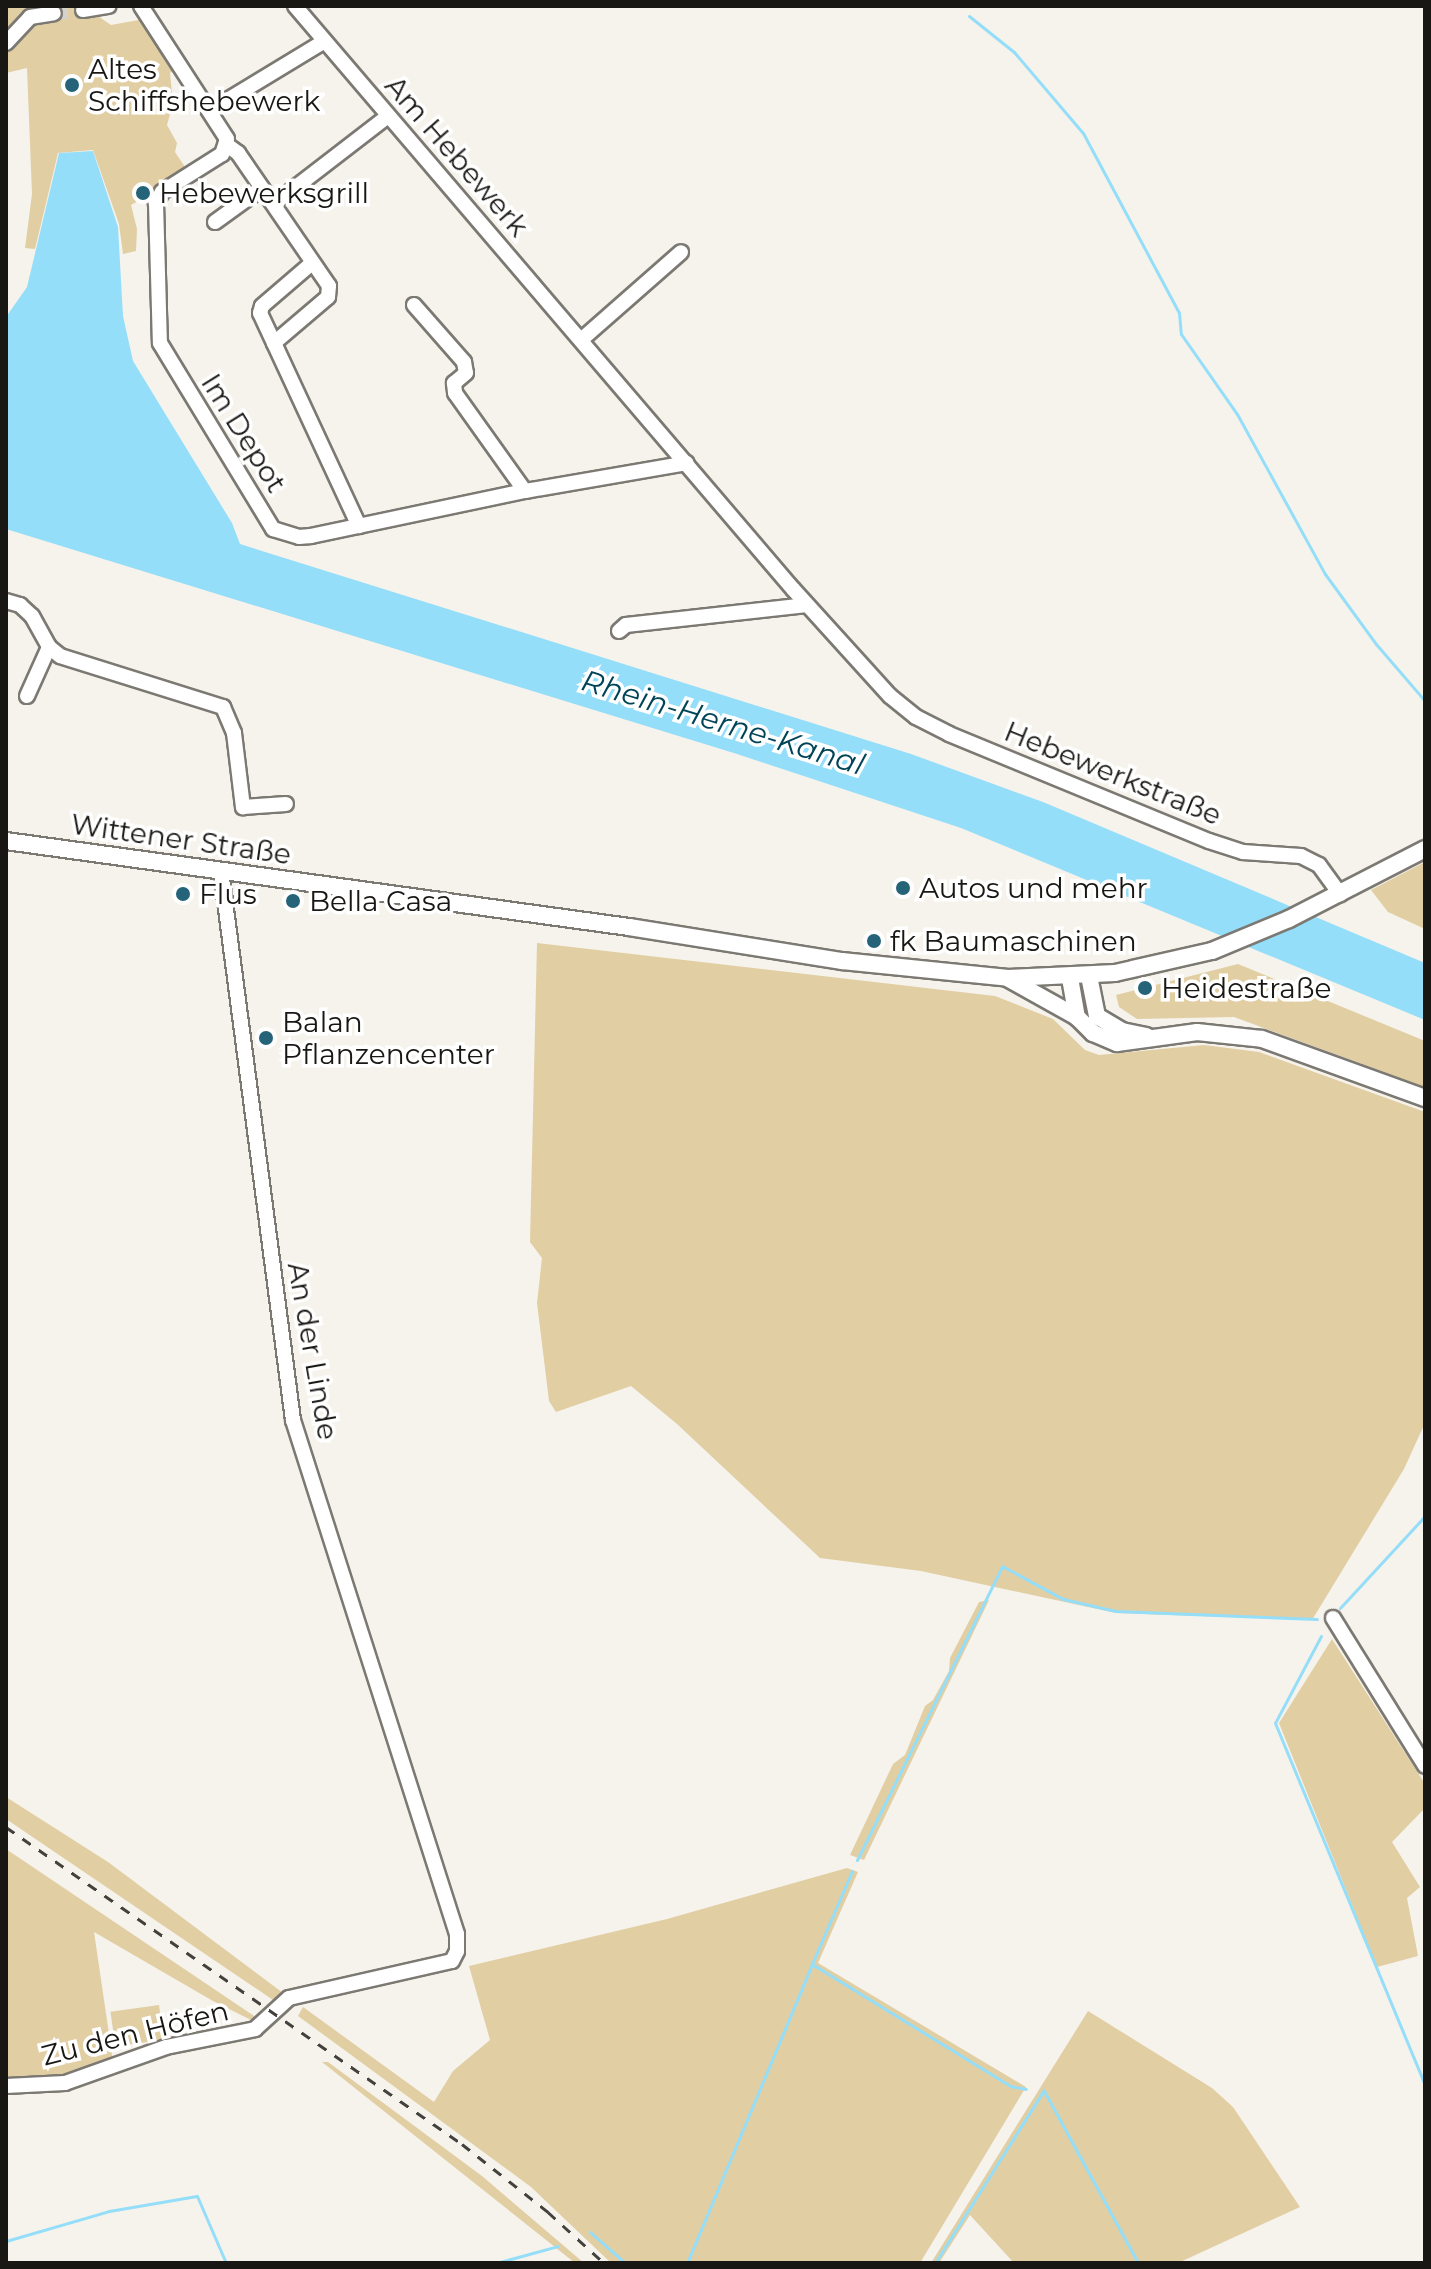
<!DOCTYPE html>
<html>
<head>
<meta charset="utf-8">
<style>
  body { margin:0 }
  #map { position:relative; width:1431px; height:2269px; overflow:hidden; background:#f6f3ec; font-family:Montserrat,sans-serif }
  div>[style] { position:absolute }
  .green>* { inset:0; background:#e1cea3; transform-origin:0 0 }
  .water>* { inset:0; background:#94def9 }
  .stream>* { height:3px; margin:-1.5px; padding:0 1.5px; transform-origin:1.5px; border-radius:1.5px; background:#94def9 }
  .minor-tunnel>* { height:14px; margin-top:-7px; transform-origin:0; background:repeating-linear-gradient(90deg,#d5d2cc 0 14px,transparent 0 21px) }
  .roads { filter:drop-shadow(2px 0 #7c7973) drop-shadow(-2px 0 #7c7973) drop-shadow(0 2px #7c7973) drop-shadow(0 -2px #7c7973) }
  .minor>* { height:14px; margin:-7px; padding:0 7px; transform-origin:7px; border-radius:7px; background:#fff }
  .major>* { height:16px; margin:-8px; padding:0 8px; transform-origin:8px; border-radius:8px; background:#fff }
  .rail>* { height:3px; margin-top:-1.5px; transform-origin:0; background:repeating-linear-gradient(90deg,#42413d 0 10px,transparent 0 20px) }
  .dots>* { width:22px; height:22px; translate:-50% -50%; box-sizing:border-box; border:4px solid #fff; border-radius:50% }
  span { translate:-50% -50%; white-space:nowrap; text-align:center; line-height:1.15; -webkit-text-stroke:7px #fff; paint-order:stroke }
  .poi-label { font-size:28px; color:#181714 }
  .left { translate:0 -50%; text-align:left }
  .street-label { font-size:28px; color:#181714 }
  .water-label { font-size:30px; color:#004457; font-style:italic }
  .frame { position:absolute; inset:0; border:8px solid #181714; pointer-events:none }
</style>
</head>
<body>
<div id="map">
  <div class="green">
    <div style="clip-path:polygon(6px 6px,83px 6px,111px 25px,144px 19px,173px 71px,170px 73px,173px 103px,167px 125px,177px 143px,175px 152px,189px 173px,131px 205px,137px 229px,136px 251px,123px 254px,119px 224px,93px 150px,58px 153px,35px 249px,25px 248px,32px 194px,27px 68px,6px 73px)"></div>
    <div style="clip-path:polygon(1425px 862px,1425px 929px,1388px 912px,1371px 890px)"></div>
    <div style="clip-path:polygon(537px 943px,995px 996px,1053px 1019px,1085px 1050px,1099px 1055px,1204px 1045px,1259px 1052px,1425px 1112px,1425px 1423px,1404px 1469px,1312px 1620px,1116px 1613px,921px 1571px,820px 1558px,677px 1424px,631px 1386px,556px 1412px,549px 1401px,537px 1303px,542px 1258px,530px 1242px)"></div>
    <div style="clip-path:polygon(1238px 964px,1425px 1041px,1425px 1087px,1234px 1017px,1137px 1019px,1119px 1007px,1116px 995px)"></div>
    <div style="clip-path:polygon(989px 1600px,864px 1860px,850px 1855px,893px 1764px,905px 1755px,925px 1706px,933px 1700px,949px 1671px,950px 1658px,979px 1602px)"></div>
    <div style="clip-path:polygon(1332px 1639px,1425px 1784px,1425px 1808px,1392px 1842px,1420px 1887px,1407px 1898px,1418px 1956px,1377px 1967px,1279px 1723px)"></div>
    <div style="clip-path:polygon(6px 1797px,108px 1862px,283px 1993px,276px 2002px,6px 1819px)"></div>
    <div style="clip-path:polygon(6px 1849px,257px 2018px,255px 2022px,213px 2001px,94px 1932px,113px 2061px,49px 2079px,6px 2079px)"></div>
    <div style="clip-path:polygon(847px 1868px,858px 1872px,818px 1963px,1026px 2087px,920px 2263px,611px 2263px,531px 2187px,298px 2016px,303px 2007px,434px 2102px,453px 2071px,490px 2040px,469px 1966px,667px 1919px)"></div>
    <div style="left:159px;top:2005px;width:35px;height:49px;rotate:82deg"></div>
    <div style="clip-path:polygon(1088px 2011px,1212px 2088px,1233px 2107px,1300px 2207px,1178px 2263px,1014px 2263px,970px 2215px,939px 2263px,931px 2263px)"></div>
    <div style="clip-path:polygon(322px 2062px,328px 2062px,482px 2176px,584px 2263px,575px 2263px)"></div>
  </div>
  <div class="water">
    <div style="clip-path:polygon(93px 151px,118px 227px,123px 316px,133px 361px,232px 523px,240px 544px,911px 754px,1043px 802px,1425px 963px,1425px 1020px,961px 828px,737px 754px,6px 529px,6px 317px,27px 287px,59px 153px)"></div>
  </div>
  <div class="stream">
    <div style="left:969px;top:16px;width:58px;rotate:38.7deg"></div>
    <div style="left:1014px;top:52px;width:106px;rotate:49.6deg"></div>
    <div style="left:1083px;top:133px;width:204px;rotate:61.9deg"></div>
    <div style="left:1179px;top:313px;width:21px;rotate:85deg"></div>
    <div style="left:1181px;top:334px;width:98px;rotate:55deg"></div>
    <div style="left:1237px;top:414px;width:183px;rotate:61.2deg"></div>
    <div style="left:1325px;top:574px;width:87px;rotate:53.9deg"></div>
    <div style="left:1376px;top:644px;width:75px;rotate:49.3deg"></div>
    <div style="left:1340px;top:1608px;width:125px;rotate:-47.3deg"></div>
    <div style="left:1321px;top:1636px;width:98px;rotate:117.9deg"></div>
    <div style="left:1275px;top:1723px;width:392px;rotate:67.5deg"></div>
    <div style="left:857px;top:1860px;width:328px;rotate:-63.7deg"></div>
    <div style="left:1002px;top:1566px;width:69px;rotate:28.4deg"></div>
    <div style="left:1063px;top:1599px;width:54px;rotate:12.8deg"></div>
    <div style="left:1116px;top:1611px;width:201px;rotate:2.3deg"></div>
    <div style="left:852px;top:1871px;width:101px;rotate:113.3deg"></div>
    <div style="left:812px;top:1964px;width:233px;rotate:31.6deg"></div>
    <div style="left:1010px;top:2086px;width:16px;rotate:11deg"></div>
    <div style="left:1044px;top:2091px;width:196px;rotate:61.3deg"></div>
    <div style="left:590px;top:2232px;width:47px;rotate:41.5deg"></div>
    <div style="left:6px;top:2241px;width:107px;rotate:-16.2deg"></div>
    <div style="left:109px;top:2211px;width:89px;rotate:-9.7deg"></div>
    <div style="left:197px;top:2196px;width:73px;rotate:66.6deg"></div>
    <div style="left:496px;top:2263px;width:64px;rotate:-15.3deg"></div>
    <div style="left:687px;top:2263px;width:324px;rotate:-67.3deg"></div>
    <div style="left:935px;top:2263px;width:204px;rotate:-57.8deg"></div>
  </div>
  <div class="minor-tunnel">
    <div style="left:54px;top:13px;width:29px;rotate:-6deg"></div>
  </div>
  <div class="roads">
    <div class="minor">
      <div style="left:141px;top:6px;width:158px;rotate:57.1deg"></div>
      <div style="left:227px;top:139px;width:16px;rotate:108deg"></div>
      <div style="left:222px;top:154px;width:71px;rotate:147.7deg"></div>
      <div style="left:162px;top:192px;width:13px;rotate:119deg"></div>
      <div style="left:156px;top:203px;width:140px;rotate:88.4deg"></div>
      <div style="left:160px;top:343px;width:218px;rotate:58.7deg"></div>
      <div style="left:273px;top:529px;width:27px;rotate:17deg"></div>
      <div style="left:299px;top:537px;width:12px;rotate:-5deg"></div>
      <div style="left:311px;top:536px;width:219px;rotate:-11.9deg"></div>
      <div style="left:525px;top:491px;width:164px;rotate:-9.8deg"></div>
      <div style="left:295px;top:6px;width:767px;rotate:49.5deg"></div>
      <div style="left:793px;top:589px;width:144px;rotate:47.8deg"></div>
      <div style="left:890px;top:696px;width:33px;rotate:39deg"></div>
      <div style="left:916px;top:717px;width:37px;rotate:27deg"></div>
      <div style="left:949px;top:734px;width:281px;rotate:22.4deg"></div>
      <div style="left:1209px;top:841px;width:36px;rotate:18deg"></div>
      <div style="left:1243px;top:852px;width:58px;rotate:3.9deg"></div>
      <div style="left:1301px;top:856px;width:20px;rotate:27deg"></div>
      <div style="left:1319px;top:865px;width:36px;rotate:54deg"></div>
      <div style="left:83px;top:10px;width:26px;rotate:-9deg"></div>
      <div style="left:6px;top:43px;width:35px;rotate:-47deg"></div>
      <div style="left:30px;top:17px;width:24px;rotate:-9deg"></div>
      <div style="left:211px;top:110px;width:133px;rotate:-31.2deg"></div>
      <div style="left:227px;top:145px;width:14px;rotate:36deg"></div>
      <div style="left:238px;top:153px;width:161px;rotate:55.6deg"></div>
      <div style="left:329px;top:286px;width:11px;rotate:95deg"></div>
      <div style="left:328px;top:297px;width:71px;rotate:139.6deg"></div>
      <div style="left:274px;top:343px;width:202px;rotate:65.1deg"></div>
      <div style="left:279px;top:200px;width:138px;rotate:-37.6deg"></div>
      <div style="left:215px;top:222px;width:58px;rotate:-35.9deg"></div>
      <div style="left:414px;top:305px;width:76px;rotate:48.7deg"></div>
      <div style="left:464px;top:362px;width:11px;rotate:80deg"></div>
      <div style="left:466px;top:373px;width:16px;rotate:140deg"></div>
      <div style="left:454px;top:383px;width:10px;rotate:84deg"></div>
      <div style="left:455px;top:393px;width:120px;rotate:54.5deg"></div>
      <div style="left:581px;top:340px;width:133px;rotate:-41.3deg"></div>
      <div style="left:274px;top:343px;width:33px;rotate:-115deg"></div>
      <div style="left:260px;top:313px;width:7px;rotate:-74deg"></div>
      <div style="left:262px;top:306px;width:66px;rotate:-40.7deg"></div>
      <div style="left:6px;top:601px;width:15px;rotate:16deg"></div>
      <div style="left:20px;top:605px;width:16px;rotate:43deg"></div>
      <div style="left:32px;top:616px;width:35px;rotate:61deg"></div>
      <div style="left:49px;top:647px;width:14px;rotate:39deg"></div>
      <div style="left:60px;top:656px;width:171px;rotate:17.4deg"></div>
      <div style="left:223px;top:707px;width:28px;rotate:67deg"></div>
      <div style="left:234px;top:733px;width:75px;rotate:83.1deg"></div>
      <div style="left:243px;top:807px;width:43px;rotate:-4deg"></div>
      <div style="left:619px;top:631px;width:9px;rotate:-41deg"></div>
      <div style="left:626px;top:625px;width:182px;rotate:-6.3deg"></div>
      <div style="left:27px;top:696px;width:54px;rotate:-65.8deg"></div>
      <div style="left:1333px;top:1618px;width:174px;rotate:58.1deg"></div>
      <div style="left:6px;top:2086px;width:59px;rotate:-2.9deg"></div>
      <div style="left:65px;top:2083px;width:107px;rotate:-19.6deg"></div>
      <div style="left:166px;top:2047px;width:91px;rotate:-11.4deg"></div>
      <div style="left:255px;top:2029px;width:46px;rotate:-42.4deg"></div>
      <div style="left:289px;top:1998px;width:167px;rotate:-12.8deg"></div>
      <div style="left:452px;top:1961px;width:11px;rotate:-63deg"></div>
      <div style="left:457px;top:1951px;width:17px;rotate:-90deg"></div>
      <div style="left:457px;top:1934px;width:540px;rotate:-107.7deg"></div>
      <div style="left:293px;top:1420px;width:554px;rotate:-97.47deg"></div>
    </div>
    <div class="major">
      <div style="left:6px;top:841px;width:629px;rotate:7.86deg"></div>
      <div style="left:629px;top:927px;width:216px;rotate:9.1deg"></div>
      <div style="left:842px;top:961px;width:167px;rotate:5.8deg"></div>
      <div style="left:1008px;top:978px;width:107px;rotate:-2.7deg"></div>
      <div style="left:1115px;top:973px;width:99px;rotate:-12.8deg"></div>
      <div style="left:1212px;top:951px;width:83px;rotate:-22.6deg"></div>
      <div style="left:1289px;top:919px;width:153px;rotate:-27.2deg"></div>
      <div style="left:1089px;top:976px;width:41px;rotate:78.7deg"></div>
      <div style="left:1097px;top:1016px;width:29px;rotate:31deg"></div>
      <div style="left:1122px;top:1031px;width:25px;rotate:12deg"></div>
      <div style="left:1070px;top:978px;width:40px;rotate:80deg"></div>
      <div style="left:1077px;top:1017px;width:23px;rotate:45deg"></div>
      <div style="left:1093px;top:1033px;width:26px;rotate:23deg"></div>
      <div style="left:1117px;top:1043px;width:81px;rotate:-7.8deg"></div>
      <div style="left:1197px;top:1032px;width:65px;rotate:6.1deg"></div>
      <div style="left:1262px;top:1039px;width:173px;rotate:19.9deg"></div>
      <div style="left:1009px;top:979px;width:78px;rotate:29.2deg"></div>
    </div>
  </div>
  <div class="rail">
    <div style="left:6px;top:1827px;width:555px;rotate:34.81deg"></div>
    <div style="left:462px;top:2144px;width:110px;rotate:38.3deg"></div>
    <div style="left:548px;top:2212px;width:76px;rotate:42.3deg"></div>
  </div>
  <div class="dots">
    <div style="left:72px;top:85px;background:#246378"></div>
    <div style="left:143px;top:193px;background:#246378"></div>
    <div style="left:903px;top:888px;background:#246378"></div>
    <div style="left:183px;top:894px;background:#246378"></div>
    <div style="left:293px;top:901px;background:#246378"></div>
    <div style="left:874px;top:941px;background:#246378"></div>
    <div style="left:1145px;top:988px;background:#246378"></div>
    <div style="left:266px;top:1038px;background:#246378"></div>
  </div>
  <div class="poi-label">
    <span class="left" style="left:88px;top:85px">Altes<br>Schiffshebewerk</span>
    <span class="left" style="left:159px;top:193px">Hebewerksgrill</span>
    <span class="left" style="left:919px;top:888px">Autos und mehr</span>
    <span class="left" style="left:199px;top:894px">Flus</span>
    <span class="left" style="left:309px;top:901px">Bella Casa</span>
    <span class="left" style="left:890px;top:941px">fk Baumaschinen</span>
    <span class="left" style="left:1161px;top:988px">Heidestraße</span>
    <span class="left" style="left:282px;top:1038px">Balan<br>Pflanzencenter</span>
  </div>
  <div class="street-label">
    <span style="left:457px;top:156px;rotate:49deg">Am Hebewerk</span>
    <span style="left:244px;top:433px;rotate:58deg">Im Depot</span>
    <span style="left:1113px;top:773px;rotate:22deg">Hebewerkstraße</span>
    <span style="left:181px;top:839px;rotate:8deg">Wittener Straße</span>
    <span style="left:313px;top:1351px;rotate:80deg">An der Linde</span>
    <span style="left:135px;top:2033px;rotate:-14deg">Zu den Höfen</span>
  </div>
  <div class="water-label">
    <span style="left:723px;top:723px;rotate:17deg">Rhein-Herne-Kanal</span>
  </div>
  <div class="frame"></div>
</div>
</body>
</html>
